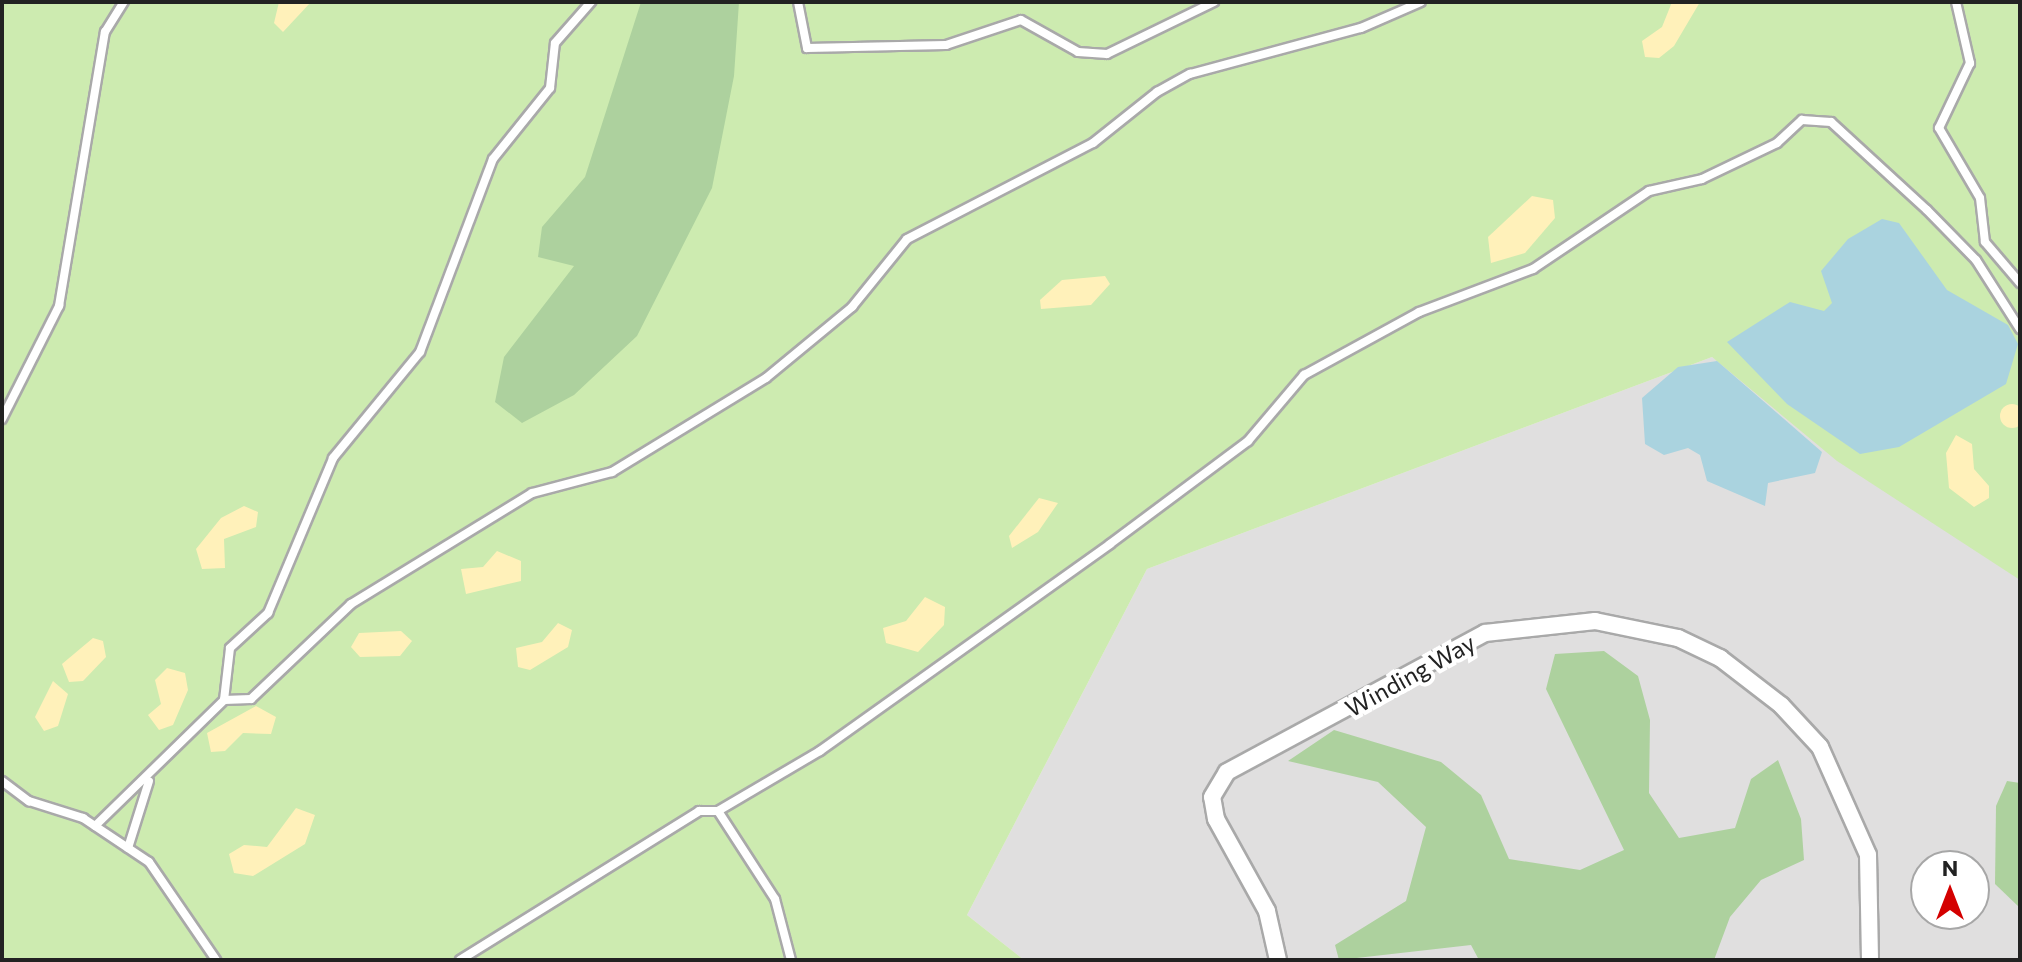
<!DOCTYPE html>
<html>
<head>
<meta charset="utf-8">
<style>
  body { margin:0 }
  #map { position:relative; width:2022px; height:962px; overflow:hidden; background:#f2efe9; font-family:Commissioner,sans-serif }
  div>[style] { position:absolute }
  .residential>* { inset:0; background:#e0dfdf }
  .grass>* { inset:0; background:#cdebb0 }
  .forest>* { inset:0; background:#add19e }
  .sand>* { inset:0; background:#fff1ba }
  .round { border-radius:50% }
  .water>* { inset:0; background:#aad3df }
  .roads { filter:drop-shadow(2px 0 #a9a9a9) drop-shadow(-2px 0 #a9a9a9) drop-shadow(0 2px #a9a9a9) drop-shadow(0 -2px #a9a9a9) }
  .service>* { height:8px; margin:-4px; padding:0 4px; transform-origin:4px; border-radius:4px; background:#fff }
  .minor>* { height:16px; margin:-8px; padding:0 8px; transform-origin:8px; border-radius:8px; background:#fff }
  span { translate:-50% -50%; white-space:nowrap; text-align:center; line-height:1.15; -webkit-text-stroke:8px #fff; paint-order:stroke }
  .street-label { font-size:24px; color:#222 }
  .frame { position:absolute; inset:0; border:4px solid #222; pointer-events:none }
  .north { position:absolute; left:1910px; top:850px; width:80px; height:80px; box-sizing:border-box; background:#fff; border:2px solid #a7a7a7; border-radius:50%; rotate:0deg; font-size:22px; font-weight:700; line-height:32px; text-align:center; color:#222 }
  .north::after { content:''; display:block; margin:auto; width:28px; height:36px; background:#d40000; clip-path:polygon(50% 0,100% 100%,50% 72%,0 100%) }
</style>
</head>
<body>
<div id="map">
  <div class="residential">
    <div style="clip-path:polygon(evenodd,1712px 357px,2020px 574px,2020px 960px,1024px 960px,967px 915px,1147px 569px,1712px 357px,1926px 866px,1974px 866px,1974px 914px,1926px 914px,1926px 866px)"></div>
  </div>
  <div class="grass">
    <div style="clip-path:polygon(2px 2px,2020px 2px,2020px 580px,1837px 461px,1712px 357px,1147px 569px,967px 915px,1024px 960px,2px 960px)"></div>
  </div>
  <div class="forest">
    <div style="clip-path:polygon(641px 2px,739px 2px,734px 76px,712px 188px,637px 336px,574px 395px,522px 423px,495px 402px,504px 357px,574px 266px,538px 257px,542px 227px,585px 177px)"></div>
    <div style="clip-path:polygon(1604px 651px,1638px 676px,1650px 720px,1649px 793px,1679px 838px,1735px 828px,1751px 779px,1778px 760px,1801px 819px,1804px 860px,1761px 880px,1730px 917px,1714px 960px,1479px 960px,1471px 945px,1339px 960px,1335px 945px,1406px 901px,1426px 827px,1378px 782px,1288px 761px,1334px 730px,1441px 762px,1481px 795px,1509px 859px,1580px 870px,1624px 850px,1546px 689px,1555px 654px)"></div>
    <div style="clip-path:polygon(2007px 781px,2020px 783px,2020px 908px,1995px 884px,1996px 806px)"></div>
  </div>
  <div class="sand">
    <div style="clip-path:polygon(279px 2px,311px 2px,283px 32px,274px 23px)"></div>
    <div style="clip-path:polygon(1672px 2px,1700px 2px,1674px 46px,1659px 58px,1645px 57px,1642px 41px,1662px 27px)"></div>
    <div style="clip-path:polygon(1532px 196px,1553px 200px,1555px 218px,1525px 253px,1491px 263px,1488px 237px)"></div>
    <div style="clip-path:polygon(1105px 276px,1110px 284px,1091px 305px,1041px 309px,1040px 300px,1062px 280px)"></div>
    <div class="round" style="left:2000px;top:404px;width:24px;height:24px"></div>
    <div style="clip-path:polygon(1956px 435px,1972px 444px,1974px 469px,1989px 486px,1989px 498px,1974px 507px,1949px 488px,1946px 453px)"></div>
    <div style="clip-path:polygon(1039px 498px,1058px 503px,1038px 532px,1012px 548px,1009px 536px)"></div>
    <div style="clip-path:polygon(244px 506px,258px 512px,256px 527px,224px 539px,225px 568px,202px 569px,196px 549px,221px 518px)"></div>
    <div style="clip-path:polygon(497px 551px,521px 561px,521px 581px,466px 594px,461px 569px,483px 567px)"></div>
    <div style="clip-path:polygon(925px 597px,945px 607px,944px 625px,918px 652px,886px 643px,883px 628px,906px 621px)"></div>
    <div style="clip-path:polygon(558px 623px,572px 630px,568px 647px,530px 670px,518px 667px,516px 648px,542px 642px)"></div>
    <div style="clip-path:polygon(401px 631px,412px 641px,400px 656px,360px 657px,351px 647px,359px 633px)"></div>
    <div style="clip-path:polygon(93px 638px,103px 641px,106px 657px,83px 681px,69px 682px,62px 664px)"></div>
    <div style="clip-path:polygon(167px 668px,185px 673px,188px 690px,173px 725px,159px 730px,148px 715px,161px 704px,155px 680px)"></div>
    <div style="clip-path:polygon(53px 681px,68px 694px,58px 726px,44px 731px,35px 717px)"></div>
    <div style="clip-path:polygon(256px 706px,276px 717px,271px 734px,243px 733px,225px 751px,211px 752px,207px 733px)"></div>
    <div style="clip-path:polygon(296px 808px,315px 815px,305px 844px,253px 876px,234px 873px,229px 854px,244px 845px,267px 847px)"></div>
  </div>
  <div class="water">
    <div style="clip-path:polygon(1882px 219px,1899px 223px,1947px 290px,2008px 325px,2018px 344px,2006px 384px,1899px 447px,1860px 454px,1787px 404px,1727px 342px,1790px 302px,1824px 311px,1832px 303px,1821px 271px,1848px 239px)"></div>
    <div style="clip-path:polygon(1717px 361px,1822px 452px,1815px 473px,1768px 483px,1765px 506px,1707px 481px,1700px 455px,1688px 448px,1664px 455px,1645px 444px,1642px 398px,1678px 367px)"></div>
  </div>
  <div class="roads">
    <div class="service">
      <div style="left:798px;top:2px;width:47px;rotate:78.9deg"></div>
      <div style="left:807px;top:48px;width:139px;rotate:-1.2deg"></div>
      <div style="left:946px;top:45px;width:79px;rotate:-18.4deg"></div>
      <div style="left:1021px;top:20px;width:65px;rotate:29.3deg"></div>
      <div style="left:1078px;top:52px;width:29px;rotate:4deg"></div>
      <div style="left:1107px;top:54px;width:119px;rotate:-25.9deg"></div>
      <div style="left:1956px;top:2px;width:63px;rotate:77.1deg"></div>
      <div style="left:1970px;top:63px;width:72px;rotate:115.5deg"></div>
      <div style="left:1939px;top:128px;width:81px;rotate:59.6deg"></div>
      <div style="left:1980px;top:198px;width:44px;rotate:83.5deg"></div>
      <div style="left:1985px;top:242px;width:54px;rotate:49.5deg"></div>
      <div style="left:2px;top:419px;width:127px;rotate:-63.2deg"></div>
      <div style="left:59px;top:306px;width:278px;rotate:-80.5deg"></div>
      <div style="left:105px;top:32px;width:36px;rotate:-58deg"></div>
      <div style="left:224px;top:700px;width:27px;rotate:-2deg"></div>
      <div style="left:251px;top:699px;width:138px;rotate:-43.5deg"></div>
      <div style="left:351px;top:604px;width:212px;rotate:-31.5deg"></div>
      <div style="left:532px;top:493px;width:83px;rotate:-14.7deg"></div>
      <div style="left:612px;top:472px;width:180px;rotate:-31.4deg"></div>
      <div style="left:766px;top:378px;width:112px;rotate:-39.5deg"></div>
      <div style="left:852px;top:307px;width:87px;rotate:-51deg"></div>
      <div style="left:907px;top:239px;width:209px;rotate:-27.3deg"></div>
      <div style="left:1093px;top:143px;width:82px;rotate:-38.6deg"></div>
      <div style="left:1157px;top:92px;width:38px;rotate:-29deg"></div>
      <div style="left:1190px;top:74px;width:177px;rotate:-15.1deg"></div>
      <div style="left:1361px;top:28px;width:65px;rotate:-23.4deg"></div>
      <div style="left:2px;top:781px;width:34px;rotate:37deg"></div>
      <div style="left:29px;top:801px;width:57px;rotate:17.5deg"></div>
      <div style="left:83px;top:818px;width:79px;rotate:33.7deg"></div>
      <div style="left:149px;top:862px;width:119px;rotate:55.6deg"></div>
      <div style="left:718px;top:811px;width:118px;rotate:-30.5deg"></div>
      <div style="left:820px;top:751px;width:356px;rotate:-35.5deg"></div>
      <div style="left:1110px;top:544px;width:172px;rotate:-36.7deg"></div>
      <div style="left:1248px;top:441px;width:87px;rotate:-49.7deg"></div>
      <div style="left:1304px;top:375px;width:131px;rotate:-28.7deg"></div>
      <div style="left:1419px;top:312px;width:122px;rotate:-20.7deg"></div>
      <div style="left:1533px;top:269px;width:140px;rotate:-33.9deg"></div>
      <div style="left:1649px;top:191px;width:54px;rotate:-12.8deg"></div>
      <div style="left:1702px;top:179px;width:83px;rotate:-25.6deg"></div>
      <div style="left:1777px;top:143px;width:34px;rotate:-43deg"></div>
      <div style="left:1802px;top:120px;width:29px;rotate:4deg"></div>
      <div style="left:1831px;top:122px;width:130px;rotate:42.5deg"></div>
      <div style="left:1927px;top:210px;width:70px;rotate:45.6deg"></div>
      <div style="left:1976px;top:260px;width:82px;rotate:57.5deg"></div>
      <div style="left:95px;top:826px;width:180px;rotate:-44.3deg"></div>
      <div style="left:224px;top:700px;width:52px;rotate:-83.4deg"></div>
      <div style="left:230px;top:648px;width:52px;rotate:-42.6deg"></div>
      <div style="left:268px;top:613px;width:168px;rotate:-67.2deg"></div>
      <div style="left:333px;top:458px;width:137px;rotate:-50.6deg"></div>
      <div style="left:420px;top:352px;width:206px;rotate:-69.3deg"></div>
      <div style="left:493px;top:159px;width:91px;rotate:-51.2deg"></div>
      <div style="left:550px;top:88px;width:45px;rotate:-83.7deg"></div>
      <div style="left:555px;top:43px;width:55px;rotate:-48.7deg"></div>
      <div style="left:128px;top:848px;width:70px;rotate:-72.6deg"></div>
      <div style="left:460px;top:960px;width:282px;rotate:-31.9deg"></div>
      <div style="left:699px;top:811px;width:19px"></div>
      <div style="left:718px;top:811px;width:105px;rotate:57.1deg"></div>
      <div style="left:775px;top:899px;width:63px;rotate:75.3deg"></div>
    </div>
    <div class="minor">
      <div style="left:1278px;top:960px;width:50px;rotate:-102.7deg"></div>
      <div style="left:1267px;top:911px;width:105px;rotate:-119deg"></div>
      <div style="left:1216px;top:819px;width:22px;rotate:-100deg"></div>
      <div style="left:1212px;top:797px;width:29px;rotate:-59deg"></div>
      <div style="left:1227px;top:772px;width:293px;rotate:-28.3deg"></div>
      <div style="left:1485px;top:633px;width:111px;rotate:-6.2deg"></div>
      <div style="left:1595px;top:621px;width:85px;rotate:11.6deg"></div>
      <div style="left:1678px;top:638px;width:47px;rotate:25.5deg"></div>
      <div style="left:1720px;top:658px;width:77px;rotate:37.6deg"></div>
      <div style="left:1781px;top:705px;width:57px;rotate:47.1deg"></div>
      <div style="left:1820px;top:747px;width:118px;rotate:66deg"></div>
      <div style="left:1868px;top:855px;width:105px;rotate:88.9deg"></div>
    </div>
  </div>
  <div class="street-label">
    <span style="left:1410px;top:675px;rotate:-29deg">Winding Way</span>
  </div>
  <div class="frame"></div>
  <div class="north">N</div>
</div>
</body>
</html>
